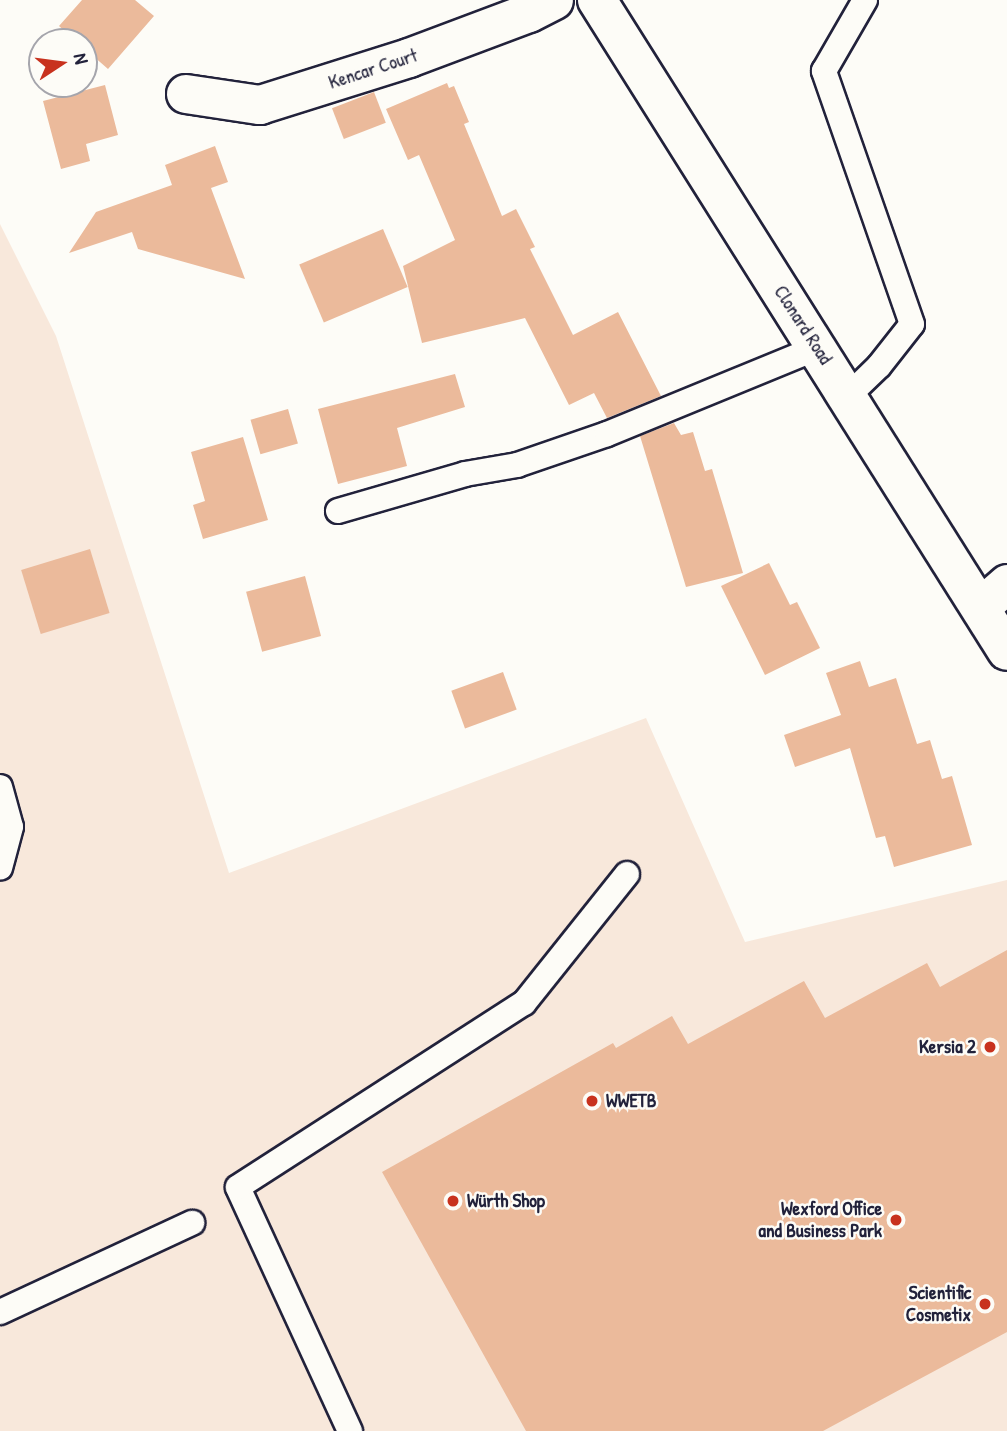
<!DOCTYPE html>
<html>
<head>
<meta charset="utf-8">
<style>
  body { margin:0 }
  #map { position:relative; width:1007px; height:1431px; overflow:hidden; background:#fdfcf7; font-family:"Patrick Hand",sans-serif }
  div>[style] { position:absolute }
  .built>* { inset:0; background:#f8e8db }
  .building>* { inset:0; background:#ebba9b; transform-origin:0 0 }
  .roads { filter:drop-shadow(2px 0 #22223b) drop-shadow(-2px 0 #22223b) drop-shadow(0 2px #22223b) drop-shadow(0 -2px #22223b) }
  .lane>* { height:24px; margin:-12px; padding:0 12px; transform-origin:12px; border-radius:12px; background:#fdfcf7 }
  .street>* { height:38px; margin:-19px; padding:0 19px; transform-origin:19px; border-radius:19px; background:#fdfcf7 }
  .secondary>* { height:38px; margin:-19px; padding:0 19px; transform-origin:19px; border-radius:19px; background:#fdfcf7 }
  .dots>* { width:19px; height:19px; translate:-50% -50%; box-sizing:border-box; border:4px solid #fdfcf7; border-radius:50% }
  span { translate:-50% -50%; white-space:nowrap; text-align:center; line-height:1.15; -webkit-text-stroke:5px #fdfcf7; paint-order:stroke }
  .street-label { font-size:19px; color:#22223b }
  .poi-label { font-size:19px; color:#22223b; font-weight:700 }
  .right { translate:-100% -50%; text-align:right }
  .left { translate:0 -50%; text-align:left }
  .north { position:absolute; left:28px; top:28px; width:70px; height:70px; box-sizing:border-box; background:#fdfcf7; border:2px solid #a5a5ac; border-radius:50%; rotate:77deg; font-size:19px; font-weight:700; line-height:28px; text-align:center; color:#22223b }
  .north::after { content:''; display:block; margin:auto; width:24px; height:32px; background:#c8321e; clip-path:polygon(50% 0,100% 100%,50% 72%,0 100%) }
</style>
</head>
<body>
<div id="map">
  <div class="built">
    <div style="clip-path:polygon(0 224px,56px 336px,229px 873px,646px 718px,745px 942px,1007px 880px,1007px 1431px,0 1431px)"></div>
  </div>
  <div class="building">
    <div style="clip-path:polygon(82px 0,135px 0,154px 16px,108px 69px,84px 48px,84px 42px,77px 42px,59px 26px)"></div>
    <div style="clip-path:polygon(447px 83px,449px 88px,454px 86px,469px 122px,464px 124px,502px 216px,516px 209px,535px 247px,530px 249px,573px 335px,618px 312px,661px 396px,607px 418px,594px 393px,569px 405px,525px 318px,422px 343px,403px 266px,455px 240px,419px 155px,408px 160px,386px 109px)"></div>
    <div style="clip-path:polygon(105px 85px,118px 135px,86px 144px,90px 161px,61px 169px,43px 101px)"></div>
    <div style="left:374px;top:92px;width:33px;height:45px;rotate:69deg"></div>
    <div style="clip-path:polygon(215px 146px,228px 182px,211px 188px,245px 279px,138px 249px,132px 232px,69px 253px,96px 212px,172px 185px,165px 165px)"></div>
    <div style="left:383px;top:229px;width:63px;height:91px;rotate:67deg"></div>
    <div style="clip-path:polygon(455px 374px,465px 407px,397px 428px,407px 466px,338px 484px,318px 409px)"></div>
    <div style="left:288px;top:409px;width:36px;height:39px;rotate:74deg"></div>
    <div style="clip-path:polygon(674px 423px,681px 435px,693px 432px,705px 471px,712px 469px,743px 573px,686px 587px,640px 436px)"></div>
    <div style="clip-path:polygon(243px 437px,268px 520px,203px 539px,193px 505px,205px 501px,191px 452px)"></div>
    <div style="left:90px;top:549px;width:67px;height:72px;rotate:73deg"></div>
    <div style="clip-path:polygon(769px 563px,790px 605px,797px 602px,820px 648px,765px 675px,721px 586px)"></div>
    <div style="left:305px;top:576px;width:62px;height:61px;rotate:75deg"></div>
    <div style="clip-path:polygon(860px 661px,869px 687px,896px 678px,917px 744px,930px 740px,942px 779px,952px 776px,972px 845px,894px 867px,885px 836px,876px 838px,850px 748px,795px 767px,784px 735px,841px 715px,826px 673px)"></div>
    <div style="left:503px;top:672px;width:40px;height:55px;rotate:70deg"></div>
    <div style="clip-path:polygon(1007px 950px,1007px 1332px,823px 1431px,526px 1431px,382px 1172px,613px 1043px,616px 1048px,672px 1016px,688px 1044px,804px 981px,825px 1018px,927px 963px,940px 987px)"></div>
  </div>
  <div class="roads">
    <div class="lane">
      <div style="left:848px;top:396px;width:43px;rotate:-44.1deg"></div>
      <div style="left:879px;top:366px;width:53px;rotate:-51.8deg"></div>
      <div style="left:912px;top:324px;width:268px;rotate:-109.2deg"></div>
      <div style="left:824px;top:71px;width:82px;rotate:-60deg"></div>
      <div style="left:338px;top:511px;width:132px;rotate:-16.2deg"></div>
      <div style="left:465px;top:474px;width:53px;rotate:-9.8deg"></div>
      <div style="left:517px;top:465px;width:95px;rotate:-19deg"></div>
      <div style="left:607px;top:434px;width:227px;rotate:-22.3deg"></div>
      <div style="left:0;top:787px;width:41px;rotate:74.6deg"></div>
      <div style="left:11px;top:827px;width:42px;rotate:105deg"></div>
      <div style="left:0;top:1312px;width:212px;rotate:-24.9deg"></div>
      <div style="left:350px;top:1431px;width:268px;rotate:-114.7deg"></div>
      <div style="left:238px;top:1187px;width:340px;rotate:-32.8deg"></div>
      <div style="left:524px;top:1003px;width:165px;rotate:-51.4deg"></div>
    </div>
    <div class="street">
      <div style="left:186px;top:94px;width:75px;rotate:8.5deg"></div>
      <div style="left:260px;top:105px;width:156px;rotate:-17.5deg"></div>
      <div style="left:409px;top:58px;width:128px;rotate:-20.6deg"></div>
      <div style="left:529px;top:13px;width:28px;rotate:-27deg"></div>
      <div style="left:981px;top:607px;width:35px;rotate:-41deg"></div>
    </div>
    <div class="secondary">
      <div style="left:597px;top:0;width:769px;rotate:57.8deg"></div>
    </div>
  </div>
  <div class="dots">
    <div style="left:990px;top:1047px;background:#c8321e"></div>
    <div style="left:592px;top:1101px;background:#c8321e"></div>
    <div style="left:453px;top:1201px;background:#c8321e"></div>
    <div style="left:896px;top:1220px;background:#c8321e"></div>
    <div style="left:985px;top:1304px;background:#c8321e"></div>
  </div>
  <div class="street-label">
    <span style="left:373px;top:69px;rotate:-18deg">Kencar Court</span>
    <span style="left:803px;top:325px;rotate:57deg">Clonard Road</span>
  </div>
  <div class="poi-label">
    <span class="right" style="left:976px;top:1047px">Kersia 2</span>
    <span class="left" style="left:606px;top:1101px">WWETB</span>
    <span class="left" style="left:467px;top:1201px">Würth Shop</span>
    <span class="right" style="left:882px;top:1220px">Wexford Office<br>and Business Park</span>
    <span class="right" style="left:971px;top:1304px">Scientific<br>Cosmetix</span>
  </div>
  <div class="north">N</div>
</div>
</body>
</html>
